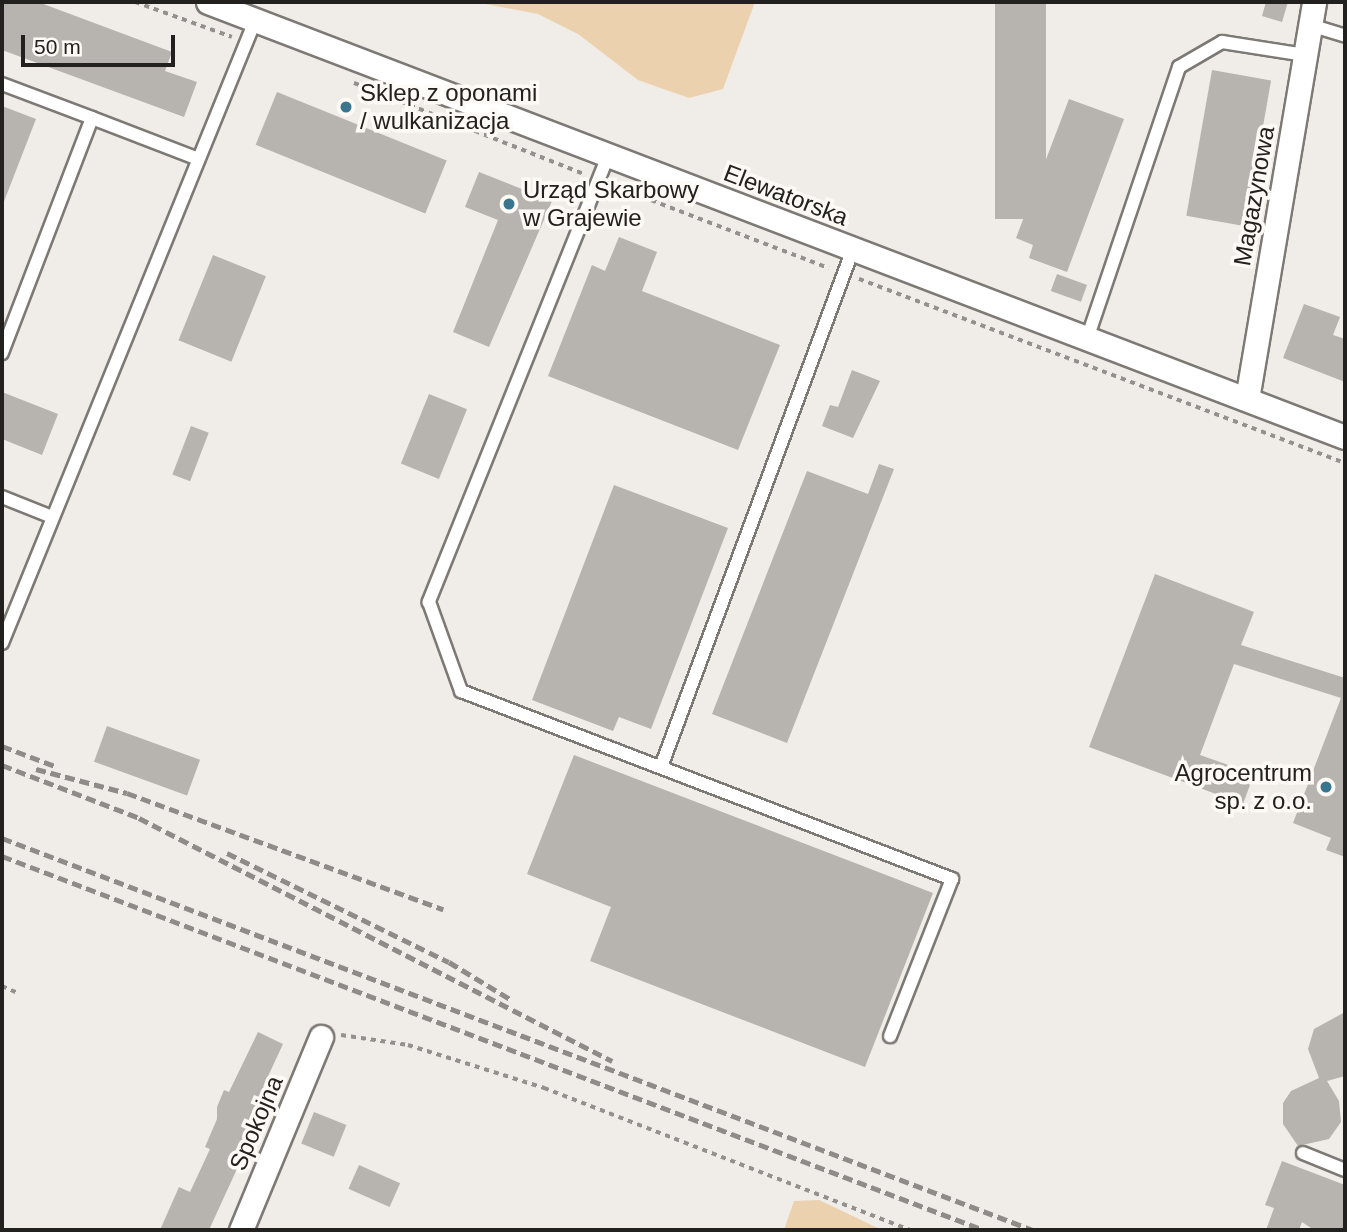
<!DOCTYPE html>
<html>
<head>
<meta charset="utf-8">
<style>
  body { margin:0 }
  #map { position:relative; width:1347px; height:1232px; overflow:hidden; background:#f0ece8; font-family:Helvetica,sans-serif }
  div>[style] { position:absolute }
  .green>* { inset:0; background:#ebd1ae }
  .building>* { inset:0; background:#b7b3af; transform-origin:0 0 }
  .path>* { height:3.5px; margin-top:-1.75px; transform-origin:0; background:repeating-linear-gradient(90deg,#93908d 0 5px,transparent 0 10px) }
  .roads { filter:drop-shadow(2px 0 #7d7975) drop-shadow(-2px 0 #7d7975) drop-shadow(0 2px #7d7975) drop-shadow(0 -2px #7d7975) }
  .lane>* { height:12px; margin:-6px; padding:0 6px; transform-origin:6px; border-radius:6px; background:#fff }
  .street>* { height:23px; margin:-11.5px; padding:0 11.5px; transform-origin:11.5px; border-radius:11.5px; background:#fff }
  .rail>* { height:5px; margin-top:-2.5px; transform-origin:0; background:repeating-linear-gradient(90deg,#8e8b88 0 10px,transparent 0 15px) }
  .dots>* { width:19px; height:19px; translate:-50% -50%; box-sizing:border-box; border:4px solid #fdfaf5; border-radius:50% }
  span { translate:-50% -50%; white-space:nowrap; text-align:center; line-height:1.15; -webkit-text-stroke:7px #fdfaf5; paint-order:stroke }
  .poi-label { font-size:24px; color:#23211f }
  .left { translate:0 -50%; text-align:left }
  .right { translate:-100% -50%; text-align:right }
  .street-label { font-size:24px; color:#23211f }
  .frame { position:absolute; inset:0; border:4px solid #23211f; pointer-events:none }
  .scale { position:absolute; left:21px; top:35px; width:154px; height:32px; box-sizing:border-box; border:4px solid #23211f; border-top:0; padding-left:9px; font-size:21px; line-height:24px; white-space:nowrap; color:#23211f; -webkit-text-stroke:5px #fdfaf5; paint-order:stroke }
</style>
</head>
<body>
<div id="map">
  <div class="green">
    <div style="clip-path:polygon(475px 2px,755px 2px,723px 89px,689px 98px,638px 80px,578px 34px,538px 14px)"></div>
    <div style="clip-path:polygon(819px 1200px,882px 1230px,784px 1230px,794px 1201px)"></div>
  </div>
  <div class="building">
    <div style="clip-path:polygon(2px 2px,38px 2px,172px 52px,165px 71px,197px 82px,184px 117px,2px 50px)"></div>
    <div style="left:995px;top:2px;width:51px;height:217px"></div>
    <div style="clip-path:polygon(1266px 2px,1288px 2px,1282px 22px,1262px 16px)"></div>
    <div style="left:1212px;top:70px;width:60px;height:148px;rotate:10deg"></div>
    <div style="left:277px;top:92px;width:183px;height:57px;rotate:22deg"></div>
    <div style="clip-path:polygon(1069px 99px,1124px 119px,1067px 272px,1029px 258px,1033px 245px,1016px 238px)"></div>
    <div style="clip-path:polygon(2px 106px,36px 119px,3px 204px,2px 204px)"></div>
    <div style="clip-path:polygon(479px 172px,552px 201px,489px 347px,453px 332px,498px 220px,465px 207px)"></div>
    <div style="clip-path:polygon(619px 237px,657px 252px,642px 291px,780px 345px,738px 450px,548px 376px,592px 265px,605px 271px)"></div>
    <div style="left:213px;top:255px;width:57px;height:92px;rotate:22deg"></div>
    <div style="left:1057px;top:274px;width:32px;height:18px;rotate:20deg"></div>
    <div style="clip-path:polygon(1304px 304px,1340px 317px,1333px 335px,1345px 339px,1345px 382px,1283px 358px)"></div>
    <div style="clip-path:polygon(852px 370px,880px 381px,853px 438px,822px 426px,830px 405px,838px 407px)"></div>
    <div style="clip-path:polygon(2px 392px,58px 414px,42px 455px,2px 439px)"></div>
    <div style="left:429px;top:394px;width:41px;height:75px;rotate:22deg"></div>
    <div style="left:191px;top:426px;width:19px;height:52px;rotate:21deg"></div>
    <div style="clip-path:polygon(879px 464px,894px 469px,787px 743px,712px 714px,807px 471px,868px 494px)"></div>
    <div style="clip-path:polygon(614px 485px,728px 528px,651px 729px,619px 717px,613px 731px,532px 700px)"></div>
    <div style="clip-path:polygon(1155px 574px,1254px 612px,1241px 645px,1345px 678px,1345px 857px,1326px 850px,1331px 838px,1293px 823px,1341px 698px,1234px 664px,1200px 755px,1254px 774px,1243px 804px,1089px 747px)"></div>
    <div style="left:107px;top:726px;width:99px;height:38px;rotate:20deg"></div>
    <div style="clip-path:polygon(574px 755px,933px 893px,865px 1067px,590px 961px,611px 907px,527px 874px)"></div>
    <div style="clip-path:polygon(1345px 1012px,1345px 1076px,1327px 1081px,1339px 1101px,1341px 1122px,1329px 1139px,1298px 1146px,1283px 1124px,1283px 1103px,1291px 1091px,1319px 1078px,1308px 1049px,1314px 1029px)"></div>
    <div style="clip-path:polygon(258px 1032px,283px 1044px,263px 1087px,278px 1094px,268px 1117px,262px 1114px,209px 1230px,160px 1230px,179px 1187px,190px 1192px,210px 1149px,205px 1147px,217px 1119px,217px 1107px,224px 1090px,229px 1092px)"></div>
    <div style="left:314px;top:1112px;width:35px;height:34px;rotate:22deg"></div>
    <div style="clip-path:polygon(1282px 1161px,1345px 1185px,1345px 1230px,1314px 1230px,1302px 1222px,1299px 1230px,1266px 1230px,1274px 1208px,1265px 1205px)"></div>
    <div style="left:359px;top:1165px;width:45px;height:26px;rotate:24deg"></div>
  </div>
  <div class="path">
    <div style="left:135px;top:2px;width:103px;rotate:19.8deg"></div>
    <div style="left:354px;top:83px;width:247px;rotate:21.6deg"></div>
    <div style="left:614px;top:186px;width:230px;rotate:20.9deg"></div>
    <div style="left:859px;top:279px;width:520px;rotate:20.74deg"></div>
    <div style="left:2px;top:986px;width:17px;rotate:24deg"></div>
    <div style="left:341px;top:1035px;width:68px;rotate:8.5deg"></div>
    <div style="left:408px;top:1045px;width:143px;rotate:17.5deg"></div>
    <div style="left:544px;top:1088px;width:393px;rotate:21.2deg"></div>
  </div>
  <div class="roads">
    <div class="lane">
      <div style="left:1310px;top:25px;width:37px;rotate:17deg"></div>
      <div style="left:2px;top:84px;width:96px;rotate:20.7deg"></div>
      <div style="left:92px;top:118px;width:252px;rotate:111deg"></div>
      <div style="left:92px;top:118px;width:114px;rotate:21.1deg"></div>
      <div style="left:608px;top:156px;width:481px;rotate:111.9deg"></div>
      <div style="left:429px;top:602px;width:95px;rotate:70.2deg"></div>
      <div style="left:461px;top:691px;width:526px;rotate:20.95deg"></div>
      <div style="left:952px;top:879px;width:169px;rotate:111.5deg"></div>
      <div style="left:1087px;top:339px;width:287px;rotate:-71.3deg"></div>
      <div style="left:1179px;top:67px;width:50px;rotate:-30.2deg"></div>
      <div style="left:1222px;top:42px;width:84px;rotate:8.9deg"></div>
      <div style="left:2px;top:497px;width:54px;rotate:21.8deg"></div>
      <div style="left:2px;top:643px;width:671px;rotate:-67.87deg"></div>
      <div style="left:661px;top:767px;width:552px;rotate:-69.66deg"></div>
      <div style="left:1303px;top:1153px;width:45px;rotate:22deg"></div>
    </div>
    <div class="street">
      <div style="left:208px;top:2px;width:1217px;rotate:20.94deg"></div>
      <div style="left:1247px;top:399px;width:403px;rotate:-80.4deg"></div>
      <div style="left:241px;top:1230px;width:209px;rotate:-67.5deg"></div>
    </div>
  </div>
  <div class="rail">
    <div style="left:2px;top:746px;width:57px;rotate:20.7deg"></div>
    <div style="left:2px;top:765px;width:147px;rotate:21.1deg"></div>
    <div style="left:139px;top:818px;width:532px;rotate:27.19deg"></div>
    <div style="left:36px;top:769px;width:94px;rotate:14.8deg"></div>
    <div style="left:127px;top:793px;width:337px;rotate:20.2deg"></div>
    <div style="left:2px;top:838px;width:1103px;rotate:20.82deg"></div>
    <div style="left:227px;top:853px;width:247px;rotate:26.2deg"></div>
    <div style="left:449px;top:962px;width:71px;rotate:31.2deg"></div>
    <div style="left:2px;top:856px;width:1051px;rotate:20.85deg"></div>
  </div>
  <div class="dots">
    <div style="left:346px;top:107px;background:#39768d"></div>
    <div style="left:509px;top:204px;background:#39768d"></div>
    <div style="left:1326px;top:787px;background:#39768d"></div>
  </div>
  <div class="poi-label">
    <span class="left" style="left:360px;top:107px">Sklep z oponami<br>/ wulkanizacja</span>
    <span class="left" style="left:523px;top:204px">Urząd Skarbowy<br>w Grajewie</span>
    <span class="right" style="left:1312px;top:787px">Agrocentrum<br>sp. z o.o.</span>
  </div>
  <div class="street-label">
    <span style="left:786px;top:195px;rotate:21deg">Elewatorska</span>
    <span style="left:1254px;top:196px;rotate:-80deg">Magazynowa</span>
    <span style="left:256px;top:1123px;rotate:-67deg">Spokojna</span>
  </div>
  <div class="frame"></div>
  <div class="scale">50 m</div>
</div>
</body>
</html>
